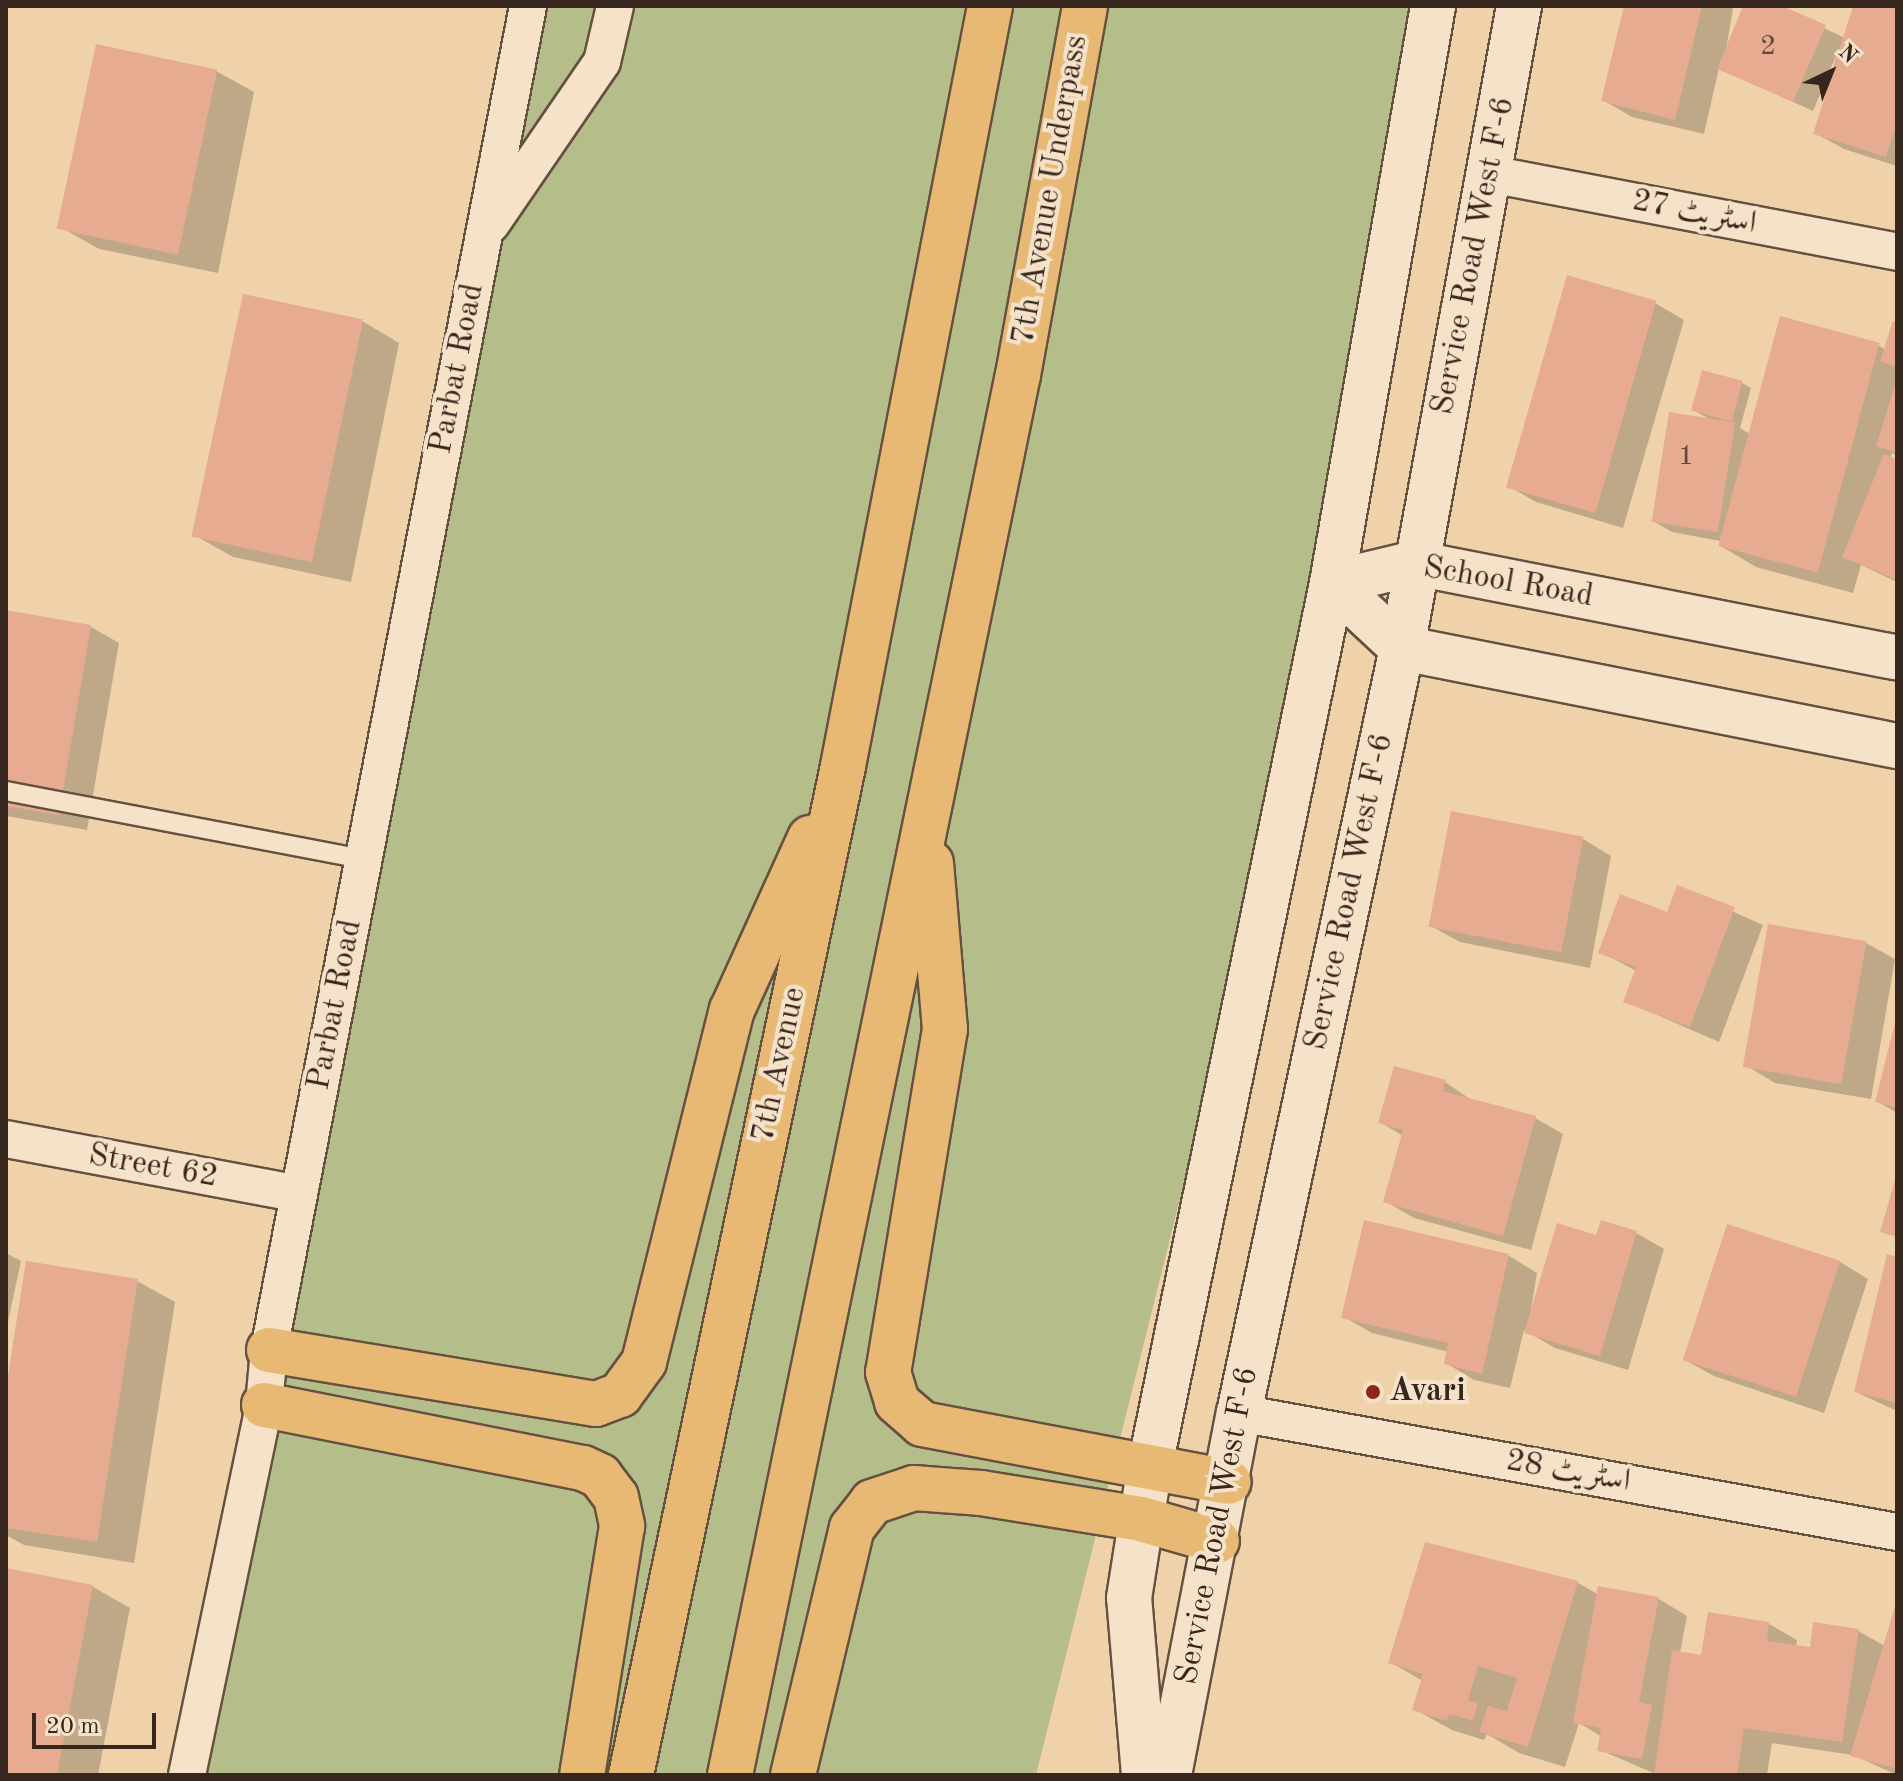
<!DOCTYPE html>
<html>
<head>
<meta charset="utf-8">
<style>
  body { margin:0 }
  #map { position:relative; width:1903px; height:1781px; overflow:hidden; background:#efd2aa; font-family:"Old Standard TT",Amiri,serif }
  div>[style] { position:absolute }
  .green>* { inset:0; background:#b5bd8b }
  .shadow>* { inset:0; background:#0003 }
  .building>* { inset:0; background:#e7ab91; transform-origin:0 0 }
  .roads { filter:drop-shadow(2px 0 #645140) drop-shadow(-2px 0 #645140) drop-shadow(0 2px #645140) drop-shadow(0 -2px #645140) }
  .lane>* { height:18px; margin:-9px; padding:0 9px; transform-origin:9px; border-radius:9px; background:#f5e2c8 }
  .street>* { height:36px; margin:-18px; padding:0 18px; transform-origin:18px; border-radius:18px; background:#f5e2c8 }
  .secondary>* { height:44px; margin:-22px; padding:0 22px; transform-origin:22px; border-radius:22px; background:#f5e2c8 }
  .primary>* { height:44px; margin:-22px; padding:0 22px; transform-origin:22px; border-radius:22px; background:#e8b975 }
  .dots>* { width:22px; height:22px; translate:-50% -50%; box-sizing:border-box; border:4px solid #f5e2c8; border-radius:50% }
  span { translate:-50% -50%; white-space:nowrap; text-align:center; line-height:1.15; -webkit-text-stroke:8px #f5e2c8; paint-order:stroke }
  .number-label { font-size:28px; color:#62473a }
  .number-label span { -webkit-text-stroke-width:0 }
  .street-label { font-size:32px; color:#36261d }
  .poi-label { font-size:32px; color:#36261d; font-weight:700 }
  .left { translate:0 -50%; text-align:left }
  .frame { position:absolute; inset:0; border:8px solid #36261d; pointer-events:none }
  .north { position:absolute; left:1791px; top:32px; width:80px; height:80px; -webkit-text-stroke:6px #f5e2c8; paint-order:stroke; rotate:43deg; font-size:22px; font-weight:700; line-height:32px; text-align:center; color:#36261d }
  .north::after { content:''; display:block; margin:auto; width:28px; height:36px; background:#36261d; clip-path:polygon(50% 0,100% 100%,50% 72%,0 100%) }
  .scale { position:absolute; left:32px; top:1713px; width:124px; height:36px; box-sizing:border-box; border:4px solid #36261d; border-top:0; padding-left:10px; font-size:24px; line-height:28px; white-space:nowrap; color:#36261d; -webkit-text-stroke:6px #f5e2c8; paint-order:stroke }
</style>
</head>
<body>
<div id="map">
  <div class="green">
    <div style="clip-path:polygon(534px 6px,1449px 6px,1348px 526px,1036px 1775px,180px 1775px)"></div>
  </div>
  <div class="shadow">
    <div style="clip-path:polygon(1626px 6px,1728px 6px,1733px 9px,1725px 56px,1746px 6px,1777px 6px,1845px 38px,1855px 6px,1897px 6px,1897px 166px,1844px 149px,1815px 133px,1838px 51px,1813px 111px,1719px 68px,1704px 134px,1632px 117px,1603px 100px)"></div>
    <div style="clip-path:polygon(216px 71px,254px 92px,218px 273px,99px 249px,62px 228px)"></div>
    <div style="clip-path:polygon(1655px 303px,1684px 320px,1623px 528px,1536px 502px,1508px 486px)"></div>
    <div style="clip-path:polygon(362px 321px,399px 343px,351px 582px,233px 557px,196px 536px)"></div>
    <div style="clip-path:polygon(1897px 324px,1897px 456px,1892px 453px,1890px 459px,1897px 462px,1897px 582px,1861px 565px,1853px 593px,1756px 567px,1719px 545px,1720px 541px,1672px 532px,1653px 521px,1715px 422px,1693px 410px,1742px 383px,1751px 388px,1740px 428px,1750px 434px,1878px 345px,1886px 350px)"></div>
    <div style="clip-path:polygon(6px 612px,91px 627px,119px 643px,87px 830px,6px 816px)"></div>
    <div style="clip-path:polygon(1453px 814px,1583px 839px,1611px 856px,1590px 968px,1460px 942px,1431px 926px)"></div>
    <div style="clip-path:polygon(1678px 887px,1763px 925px,1719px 1042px,1625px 1001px,1636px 971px,1601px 952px,1668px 915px)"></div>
    <div style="clip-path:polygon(1866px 943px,1895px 959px,1871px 1099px,1775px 1083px,1747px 1066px)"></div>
    <div style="clip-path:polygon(1897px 1023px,1897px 1113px,1877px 1101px)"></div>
    <div style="clip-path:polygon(1445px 1082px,1473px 1101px,1535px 1118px,1563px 1134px,1531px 1250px,1414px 1218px,1385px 1201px,1403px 1136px,1380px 1122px)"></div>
    <div style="clip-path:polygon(1366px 1222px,1509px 1256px,1537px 1273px,1528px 1329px,1598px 1238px,1636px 1233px,1664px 1249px,1628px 1370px,1555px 1348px,1524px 1330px,1510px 1388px,1474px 1380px,1446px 1363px,1449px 1352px,1372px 1333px,1344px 1317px)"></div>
    <div style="clip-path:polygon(1728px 1226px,1840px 1262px,1868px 1279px,1824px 1413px,1714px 1376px,1685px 1360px)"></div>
    <div style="clip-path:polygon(6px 1253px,21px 1261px,6px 1331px)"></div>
    <div style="clip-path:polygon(1897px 1259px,1897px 1411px,1856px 1392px)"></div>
    <div style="clip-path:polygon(137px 1281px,175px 1302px,134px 1563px,24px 1545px,6px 1535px,6px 1401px)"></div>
    <div style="clip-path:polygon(1426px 1544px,1578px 1583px,1599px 1595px,1600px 1588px,1659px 1599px,1687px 1616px,1680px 1653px,1703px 1657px,1769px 1624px,1797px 1640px,1796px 1647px,1811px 1650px,1858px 1631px,1885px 1646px,1897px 1606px,1897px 1775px,1853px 1755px,1772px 1743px,1767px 1775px,1658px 1775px,1600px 1750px,1602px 1737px,1579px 1723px,1565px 1767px,1519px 1753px,1487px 1734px,1484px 1740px,1452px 1730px,1414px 1709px,1423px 1681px,1390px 1662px)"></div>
    <div style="clip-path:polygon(6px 1570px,93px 1587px,130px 1608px,98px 1775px,6px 1775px)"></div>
  </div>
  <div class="building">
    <div style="clip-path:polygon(1624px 6px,1702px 6px,1675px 120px,1601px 101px)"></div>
    <div style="clip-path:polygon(1743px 6px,1782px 6px,1826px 25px,1793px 102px,1717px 69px)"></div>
    <div style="clip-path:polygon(1853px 6px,1897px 6px,1897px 122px,1886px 157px,1813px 134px)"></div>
    <div style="left:96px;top:44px;width:124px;height:189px;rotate:12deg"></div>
    <div style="left:1567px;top:275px;width:93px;height:221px;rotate:16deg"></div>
    <div style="left:243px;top:294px;width:123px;height:248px;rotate:12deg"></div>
    <div style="left:1780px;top:316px;width:103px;height:238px;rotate:15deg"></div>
    <div style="clip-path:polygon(1893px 321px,1897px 322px,1897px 367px,1880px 361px)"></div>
    <div style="left:1702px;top:370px;width:42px;height:42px;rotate:15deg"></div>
    <div style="clip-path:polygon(1896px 382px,1897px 382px,1897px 453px,1876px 446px)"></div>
    <div style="left:1669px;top:412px;width:67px;height:111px;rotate:9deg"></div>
    <div style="clip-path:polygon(1884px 454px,1897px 459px,1897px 580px,1842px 557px)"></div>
    <div style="clip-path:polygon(6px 610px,91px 625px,59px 815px,6px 806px)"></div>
    <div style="left:1451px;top:811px;width:135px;height:118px;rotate:11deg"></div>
    <div style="clip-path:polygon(1677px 885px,1735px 907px,1690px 1027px,1623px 1002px,1636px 967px,1598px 953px,1620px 894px,1667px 912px)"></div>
    <div style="left:1768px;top:924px;width:100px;height:145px;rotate:10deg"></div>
    <div style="clip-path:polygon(1896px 1019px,1897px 1019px,1897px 1108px,1875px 1102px)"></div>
    <div style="clip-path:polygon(1394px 1066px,1446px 1080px,1443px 1091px,1536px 1116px,1503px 1236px,1383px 1202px,1403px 1130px,1378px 1123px)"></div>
    <div style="clip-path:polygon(1897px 1173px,1897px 1237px,1880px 1232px)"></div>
    <div style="clip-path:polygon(1364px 1220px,1509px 1254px,1482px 1374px,1444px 1364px,1448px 1343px,1341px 1318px)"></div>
    <div style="clip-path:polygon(1601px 1220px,1637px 1231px,1600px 1356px,1524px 1333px,1557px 1223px,1596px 1235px)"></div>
    <div style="left:1727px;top:1224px;width:119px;height:143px;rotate:18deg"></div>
    <div style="clip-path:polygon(1887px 1254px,1897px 1257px,1897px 1403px,1854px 1392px)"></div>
    <div style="clip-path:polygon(26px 1261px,138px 1279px,97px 1542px,6px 1528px,6px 1388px)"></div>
    <div style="clip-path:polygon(1425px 1542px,1578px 1581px,1528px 1747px,1479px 1732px,1488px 1706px,1507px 1711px,1517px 1678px,1478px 1666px,1468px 1700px,1478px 1703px,1473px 1721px,1449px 1714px,1447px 1721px,1412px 1710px,1423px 1674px,1388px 1663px)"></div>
    <div style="clip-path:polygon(6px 1568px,93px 1585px,57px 1775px,6px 1775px)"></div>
    <div style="clip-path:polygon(1598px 1586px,1659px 1597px,1639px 1702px,1652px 1705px,1642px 1759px,1597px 1751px,1601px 1728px,1573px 1723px)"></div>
    <div style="clip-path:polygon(1897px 1600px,1897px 1769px,1850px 1756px)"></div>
    <div style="clip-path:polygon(1708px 1612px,1769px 1622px,1767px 1641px,1810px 1647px,1813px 1622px,1859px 1629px,1842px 1742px,1744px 1728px,1737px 1775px,1654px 1775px,1672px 1650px,1701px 1655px)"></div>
  </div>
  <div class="roads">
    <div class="lane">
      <div style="left:6px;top:791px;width:364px;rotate:10.8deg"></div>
    </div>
    <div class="street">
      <div style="left:1490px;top:174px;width:414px;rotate:10.8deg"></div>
      <div style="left:491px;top:224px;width:196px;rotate:-55.6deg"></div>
      <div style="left:602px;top:62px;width:57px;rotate:-76.9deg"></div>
      <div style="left:6px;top:1139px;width:298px;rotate:10.6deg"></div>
      <div style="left:1239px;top:1413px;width:669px;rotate:10.25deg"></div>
      <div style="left:187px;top:1775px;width:378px;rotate:-78.2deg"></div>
      <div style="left:264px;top:1405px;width:55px;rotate:-84.8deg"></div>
      <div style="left:269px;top:1350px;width:1369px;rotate:-79.09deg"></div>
    </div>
    <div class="secondary">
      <div style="left:1332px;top:583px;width:96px;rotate:42.9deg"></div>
      <div style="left:1402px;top:648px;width:505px;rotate:11.2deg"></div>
      <div style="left:1332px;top:583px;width:85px;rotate:-13.5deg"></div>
      <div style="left:1415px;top:563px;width:491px;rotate:11.1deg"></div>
      <div style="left:1144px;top:1775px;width:178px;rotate:-94.8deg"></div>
      <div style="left:1129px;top:1598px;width:134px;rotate:-81deg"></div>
      <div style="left:1150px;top:1466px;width:902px;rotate:-78.35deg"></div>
      <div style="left:1332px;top:583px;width:586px;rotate:-80.07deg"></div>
      <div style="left:1169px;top:1775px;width:369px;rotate:-79.1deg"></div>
      <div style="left:1239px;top:1413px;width:782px;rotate:-77.97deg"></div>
      <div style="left:1402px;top:648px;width:653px;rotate:-79.67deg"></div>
    </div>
    <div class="primary">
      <div style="left:931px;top:863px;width:167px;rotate:85.2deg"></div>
      <div style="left:945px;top:1029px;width:348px;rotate:99.4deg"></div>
      <div style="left:888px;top:1372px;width:31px;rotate:73deg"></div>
      <div style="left:897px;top:1402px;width:33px;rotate:41deg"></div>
      <div style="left:922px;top:1424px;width:312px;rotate:10.7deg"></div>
      <div style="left:269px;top:1350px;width:331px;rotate:9.4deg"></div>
      <div style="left:596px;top:1404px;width:26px;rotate:-21deg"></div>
      <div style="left:620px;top:1395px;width:41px;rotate:-54deg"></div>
      <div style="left:644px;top:1362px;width:363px;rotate:-76deg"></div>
      <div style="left:732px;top:1010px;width:189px;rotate:-65.6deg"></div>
      <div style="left:264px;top:1405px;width:325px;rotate:11.2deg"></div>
      <div style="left:583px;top:1468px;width:19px;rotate:25deg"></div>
      <div style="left:600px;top:1476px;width:26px;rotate:53deg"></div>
      <div style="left:616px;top:1497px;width:30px;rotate:78deg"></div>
      <div style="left:622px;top:1526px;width:252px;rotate:99.1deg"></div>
      <div style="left:631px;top:1775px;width:1031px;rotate:-78.13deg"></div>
      <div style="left:843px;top:766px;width:774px;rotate:-79.05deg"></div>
      <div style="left:730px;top:1775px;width:1429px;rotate:-78.38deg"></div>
      <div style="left:1018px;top:375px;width:375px;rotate:-79.7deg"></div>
      <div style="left:793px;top:1775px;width:254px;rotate:-76.6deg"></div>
      <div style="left:852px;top:1528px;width:33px;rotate:-52deg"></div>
      <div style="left:872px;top:1502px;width:44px;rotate:-18.4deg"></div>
      <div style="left:914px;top:1488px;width:67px;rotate:4.3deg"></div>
      <div style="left:981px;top:1493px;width:162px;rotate:9.2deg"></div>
      <div style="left:1141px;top:1519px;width:79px;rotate:16.1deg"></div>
    </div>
  </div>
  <div class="dots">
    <div style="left:1373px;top:1392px;background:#8f2418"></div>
  </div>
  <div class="number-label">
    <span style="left:1768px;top:47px">2</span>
    <span style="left:1686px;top:457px">1</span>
  </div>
  <div class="street-label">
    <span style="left:1051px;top:190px;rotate:-80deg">7th Avenue Underpass</span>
    <span style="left:1694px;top:213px;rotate:11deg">اسٹریٹ 27</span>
    <span style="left:1474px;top:256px;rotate:-79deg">Service Road West F-6</span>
    <span style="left:458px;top:369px;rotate:-79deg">Parbat Road</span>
    <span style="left:1508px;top:583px;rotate:10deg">School Road</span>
    <span style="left:1350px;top:892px;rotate:-78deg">Service Road West F-6</span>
    <span style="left:336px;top:1005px;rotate:-79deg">Parbat Road</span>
    <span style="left:780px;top:1065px;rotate:-78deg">7th Avenue</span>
    <span style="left:153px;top:1167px;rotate:10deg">Street 62</span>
    <span style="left:1568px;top:1472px;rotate:10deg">اسٹریٹ 28</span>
    <span style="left:1218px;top:1526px;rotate:-79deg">Service Road West F-6</span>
  </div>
  <div class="poi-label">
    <span class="left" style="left:1389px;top:1392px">Avari</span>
  </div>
  <div class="frame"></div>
  <div class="north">N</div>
  <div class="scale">20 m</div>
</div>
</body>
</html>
